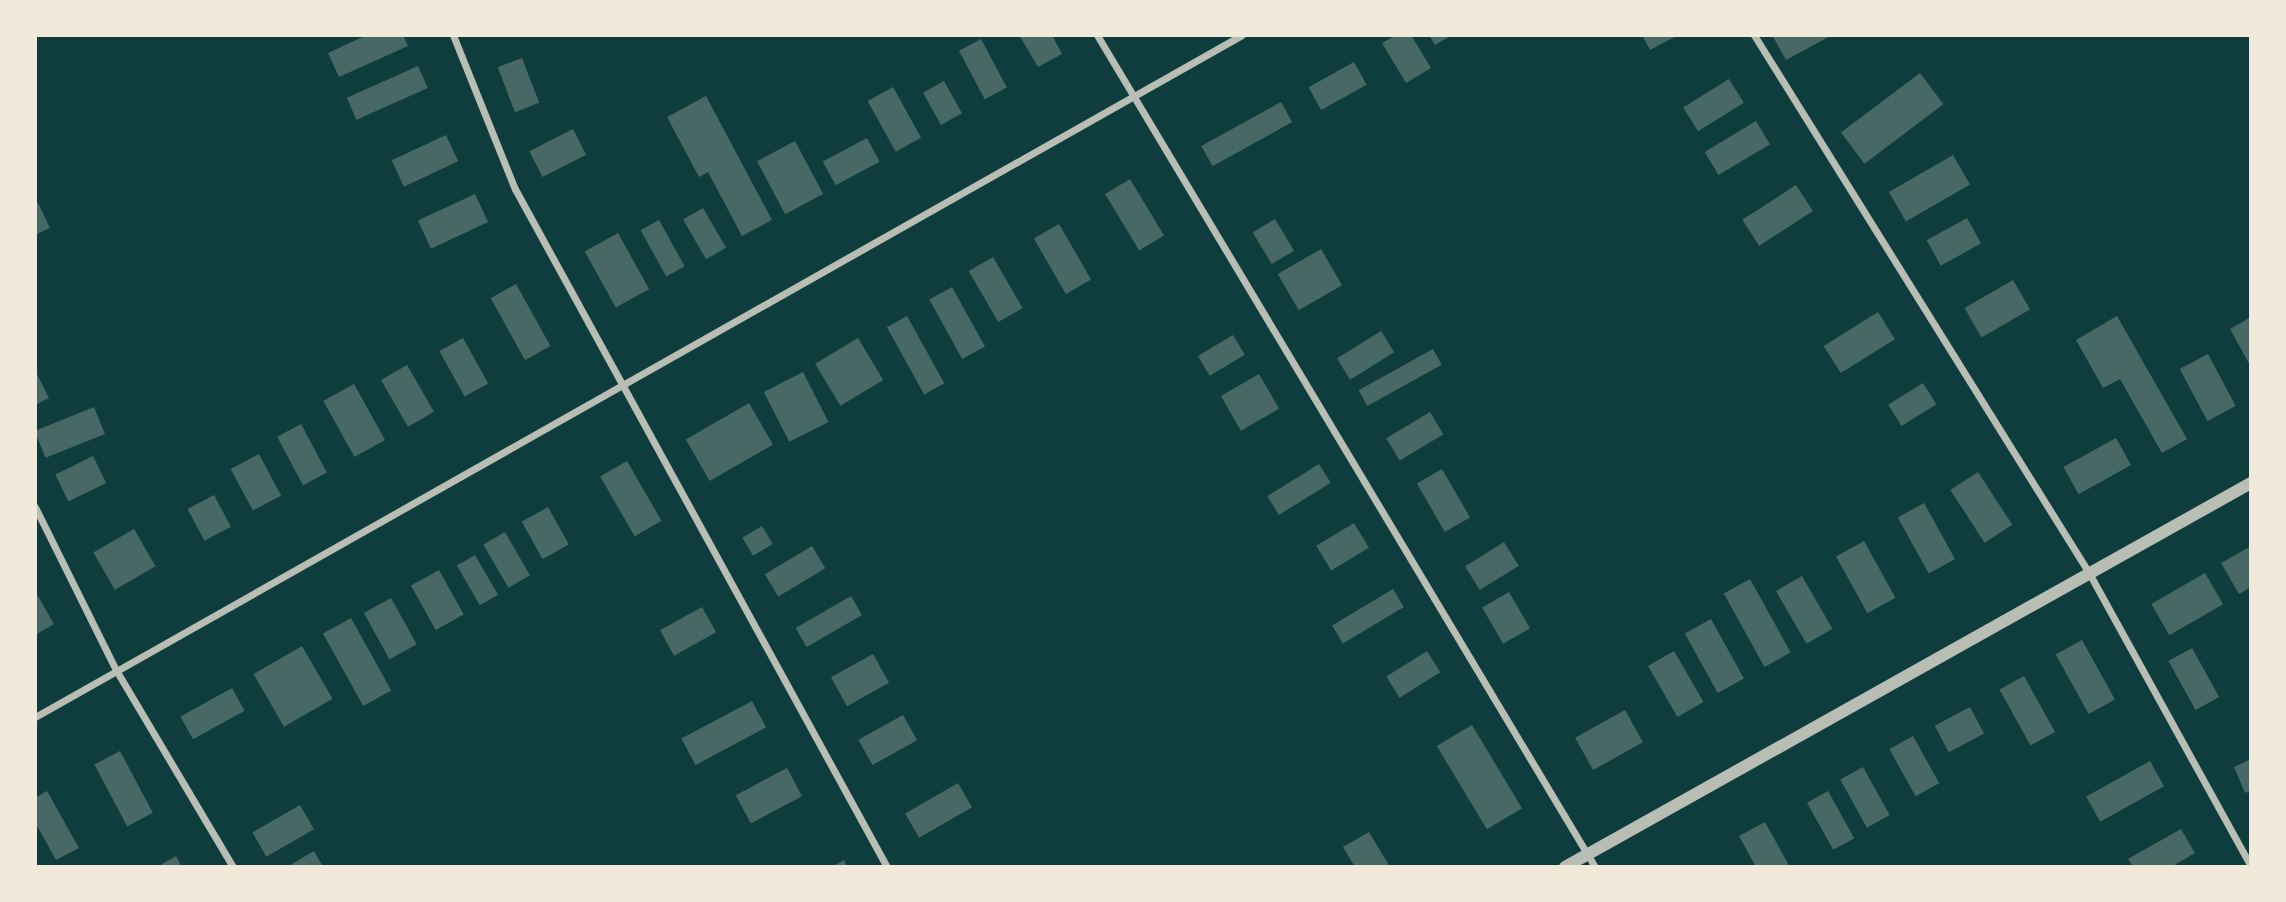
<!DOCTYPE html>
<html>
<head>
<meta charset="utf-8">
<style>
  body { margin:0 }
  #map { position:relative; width:2286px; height:902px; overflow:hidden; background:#0f3d3e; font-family:"PT Sans Narrow",sans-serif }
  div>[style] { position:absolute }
  .building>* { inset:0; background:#486865; transform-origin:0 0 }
  .minor>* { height:7px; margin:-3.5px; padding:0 3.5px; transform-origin:3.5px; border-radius:3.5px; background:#b8beb3 }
  .tertiary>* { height:12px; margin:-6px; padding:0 6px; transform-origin:6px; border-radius:6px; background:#b8beb3 }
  span { translate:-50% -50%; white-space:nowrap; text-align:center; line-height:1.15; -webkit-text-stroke:7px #f1e9da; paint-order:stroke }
  .frame { position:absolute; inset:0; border:37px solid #f1e9da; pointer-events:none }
</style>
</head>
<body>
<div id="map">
  <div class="building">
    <div style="clip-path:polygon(367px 35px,403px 35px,408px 46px,339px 77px,328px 53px)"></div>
    <div style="clip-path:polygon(1019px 35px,1052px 35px,1062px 54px,1038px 67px)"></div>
    <div style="clip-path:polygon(1396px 35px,1411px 35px,1431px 68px,1406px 83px,1382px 43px)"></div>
    <div style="clip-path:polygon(1429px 35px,1452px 35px,1435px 45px)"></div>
    <div style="clip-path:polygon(1642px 35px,1678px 35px,1650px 50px)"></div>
    <div style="clip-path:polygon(1772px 35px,1832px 35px,1786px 60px)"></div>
    <div style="left:981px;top:39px;width:55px;height:25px;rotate:62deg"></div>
    <div style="left:522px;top:58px;width:48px;height:26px;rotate:69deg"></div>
    <div style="left:1354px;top:62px;width:26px;height:52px;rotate:61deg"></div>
    <div style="left:418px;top:66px;width:24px;height:78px;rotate:66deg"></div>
    <div style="left:1920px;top:73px;width:39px;height:99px;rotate:53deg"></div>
    <div style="left:1729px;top:79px;width:28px;height:54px;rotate:58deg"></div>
    <div style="left:944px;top:81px;width:37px;height:24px;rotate:61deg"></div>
    <div style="left:893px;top:87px;width:58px;height:29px;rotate:61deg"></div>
    <div style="clip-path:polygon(706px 96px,772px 220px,742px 236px,708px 172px,699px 177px,667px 117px)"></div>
    <div style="left:1281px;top:102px;width:23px;height:91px;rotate:61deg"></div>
    <div style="left:1756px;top:121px;width:27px;height:60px;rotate:59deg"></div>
    <div style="left:573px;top:129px;width:29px;height:49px;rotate:63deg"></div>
    <div style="left:446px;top:135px;width:29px;height:60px;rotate:65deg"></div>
    <div style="left:867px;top:138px;width:27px;height:50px;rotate:62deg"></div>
    <div style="left:795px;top:141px;width:60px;height:43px;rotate:62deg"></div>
    <div style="left:1953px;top:155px;width:34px;height:74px;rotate:60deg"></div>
    <div style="left:1130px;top:179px;width:66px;height:29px;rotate:59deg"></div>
    <div style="left:1796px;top:185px;width:31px;height:64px;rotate:57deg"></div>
    <div style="left:475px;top:194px;width:31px;height:63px;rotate:65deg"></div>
    <div style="clip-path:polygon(38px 203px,50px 228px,35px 235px,35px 205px)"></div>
    <div style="left:703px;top:208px;width:46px;height:23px;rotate:60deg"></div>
    <div style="left:1967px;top:218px;width:29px;height:46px;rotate:61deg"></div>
    <div style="left:1275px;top:219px;width:37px;height:26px;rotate:59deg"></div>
    <div style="left:659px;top:220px;width:53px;height:21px;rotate:61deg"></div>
    <div style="left:1059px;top:224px;width:64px;height:29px;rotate:60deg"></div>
    <div style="left:618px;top:233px;width:64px;height:38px;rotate:61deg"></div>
    <div style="left:1321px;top:249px;width:42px;height:50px;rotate:60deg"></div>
    <div style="left:993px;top:257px;width:59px;height:28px;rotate:60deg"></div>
    <div style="left:2013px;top:280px;width:34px;height:56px;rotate:60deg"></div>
    <div style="left:516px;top:284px;width:71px;height:29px;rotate:61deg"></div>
    <div style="left:952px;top:287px;width:68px;height:26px;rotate:61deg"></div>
    <div style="left:1878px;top:312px;width:32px;height:64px;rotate:58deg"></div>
    <div style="left:907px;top:316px;width:77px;height:23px;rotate:61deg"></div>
    <div style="clip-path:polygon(2117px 316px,2187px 439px,2162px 453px,2120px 379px,2103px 388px,2076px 340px)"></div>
    <div style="clip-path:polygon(2251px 317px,2251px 367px,2230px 329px)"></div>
    <div style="left:1381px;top:331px;width:25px;height:52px;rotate:58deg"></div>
    <div style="left:1233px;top:335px;width:23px;height:41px;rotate:59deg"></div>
    <div style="left:463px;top:338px;width:52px;height:27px;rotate:61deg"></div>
    <div style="left:858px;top:338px;width:49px;height:50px;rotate:59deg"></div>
    <div style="left:1433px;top:349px;width:18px;height:85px;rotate:61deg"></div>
    <div style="left:2208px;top:354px;width:59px;height:32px;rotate:62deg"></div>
    <div style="left:407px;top:365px;width:54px;height:30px;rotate:60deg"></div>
    <div style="clip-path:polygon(35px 370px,49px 398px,35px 405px)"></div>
    <div style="left:803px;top:372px;width:56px;height:44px;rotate:63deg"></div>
    <div style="left:1259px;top:374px;width:40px;height:44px;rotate:60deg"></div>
    <div style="left:1923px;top:383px;width:25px;height:41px;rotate:58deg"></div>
    <div style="left:354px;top:384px;width:64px;height:35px;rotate:61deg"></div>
    <div style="left:749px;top:403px;width:48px;height:73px;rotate:60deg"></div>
    <div style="left:94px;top:407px;width:29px;height:64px;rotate:68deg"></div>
    <div style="left:1430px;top:412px;width:26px;height:51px;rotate:59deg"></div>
    <div style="left:301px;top:424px;width:55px;height:27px;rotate:62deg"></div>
    <div style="left:2116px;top:438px;width:31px;height:60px;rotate:61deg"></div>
    <div style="left:259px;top:454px;width:47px;height:32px;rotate:62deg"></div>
    <div style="left:93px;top:456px;width:30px;height:42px;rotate:64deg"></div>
    <div style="left:627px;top:461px;width:69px;height:31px;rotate:60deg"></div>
    <div style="left:1319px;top:464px;width:22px;height:61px;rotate:58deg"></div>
    <div style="left:1442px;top:469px;width:56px;height:29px;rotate:60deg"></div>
    <div style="left:1978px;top:472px;width:63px;height:33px;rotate:57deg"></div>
    <div style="left:214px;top:495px;width:36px;height:30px;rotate:62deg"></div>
    <div style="left:1924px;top:503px;width:64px;height:30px;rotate:61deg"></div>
    <div style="left:548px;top:507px;width:43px;height:30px;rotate:61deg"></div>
    <div style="left:1354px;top:523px;width:29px;height:44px;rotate:59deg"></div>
    <div style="left:762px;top:526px;width:21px;height:23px;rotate:59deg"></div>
    <div style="left:134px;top:529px;width:43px;height:47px;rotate:60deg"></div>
    <div style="left:505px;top:532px;width:50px;height:25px;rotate:60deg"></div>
    <div style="left:1864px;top:541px;width:65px;height:32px;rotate:61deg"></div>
    <div style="left:1504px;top:542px;width:28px;height:46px;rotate:58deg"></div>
    <div style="left:812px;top:546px;width:26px;height:55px;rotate:59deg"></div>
    <div style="clip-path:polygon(2251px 546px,2251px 587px,2239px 594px,2221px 563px)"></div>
    <div style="left:475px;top:555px;width:46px;height:21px;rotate:60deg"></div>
    <div style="left:439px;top:570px;width:51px;height:32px;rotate:61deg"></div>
    <div style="left:2205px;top:573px;width:36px;height:62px;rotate:60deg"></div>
    <div style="left:1802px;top:576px;width:61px;height:30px;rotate:60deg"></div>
    <div style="left:1750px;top:579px;width:84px;height:30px;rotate:61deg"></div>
    <div style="left:1393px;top:589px;width:21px;height:71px;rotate:59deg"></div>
    <div style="clip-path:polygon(35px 591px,54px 624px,35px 635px)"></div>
    <div style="left:1509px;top:592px;width:42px;height:31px;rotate:60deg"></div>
    <div style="left:851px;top:596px;width:22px;height:64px;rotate:60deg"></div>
    <div style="left:391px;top:598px;width:53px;height:31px;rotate:61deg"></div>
    <div style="left:702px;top:607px;width:29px;height:48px;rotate:61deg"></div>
    <div style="left:351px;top:618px;width:83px;height:32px;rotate:61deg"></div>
    <div style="left:1711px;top:619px;width:68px;height:30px;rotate:61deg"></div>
    <div style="left:2082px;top:640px;width:68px;height:30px;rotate:61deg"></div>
    <div style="left:302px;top:646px;width:61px;height:56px;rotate:60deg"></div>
    <div style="left:2192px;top:648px;width:56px;height:27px;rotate:61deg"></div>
    <div style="left:1427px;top:651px;width:25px;height:48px;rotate:58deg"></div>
    <div style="left:1674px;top:651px;width:59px;height:30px;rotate:60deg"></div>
    <div style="left:873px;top:654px;width:33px;height:48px;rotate:61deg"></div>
    <div style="left:2024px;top:676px;width:64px;height:28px;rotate:61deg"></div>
    <div style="left:232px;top:688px;width:26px;height:59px;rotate:61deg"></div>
    <div style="left:752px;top:701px;width:30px;height:80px;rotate:62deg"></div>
    <div style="left:1970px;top:707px;width:30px;height:40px;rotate:62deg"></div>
    <div style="left:1625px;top:710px;width:37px;height:57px;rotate:61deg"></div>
    <div style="left:903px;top:715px;width:29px;height:51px;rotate:61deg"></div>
    <div style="left:1472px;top:725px;width:97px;height:41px;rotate:59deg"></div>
    <div style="left:1913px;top:736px;width:54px;height:27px;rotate:61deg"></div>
    <div style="left:120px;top:751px;width:70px;height:29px;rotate:62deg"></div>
    <div style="clip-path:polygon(2251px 759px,2251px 790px,2245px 793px,2234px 767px)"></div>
    <div style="left:2150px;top:761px;width:29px;height:73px;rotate:61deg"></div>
    <div style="left:1863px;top:767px;width:55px;height:26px;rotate:61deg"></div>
    <div style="left:787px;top:768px;width:32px;height:58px;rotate:62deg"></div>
    <div style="left:958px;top:783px;width:28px;height:61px;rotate:60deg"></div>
    <div style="clip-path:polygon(47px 791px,79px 848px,56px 860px,35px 822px,35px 798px)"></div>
    <div style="left:1828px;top:791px;width:54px;height:24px;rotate:61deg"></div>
    <div style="left:300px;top:805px;width:28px;height:55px;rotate:60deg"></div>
    <div style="clip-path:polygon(1765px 822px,1790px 867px,1756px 867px,1739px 836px)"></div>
    <div style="clip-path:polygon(2181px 829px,2195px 853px,2171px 867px,2133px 867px,2128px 859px)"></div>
    <div style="clip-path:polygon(1369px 832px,1390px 867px,1355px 867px,1343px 847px)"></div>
    <div style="clip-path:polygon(314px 851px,323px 867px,287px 867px)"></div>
    <div style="clip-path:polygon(176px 856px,182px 867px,157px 867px)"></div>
    <div style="clip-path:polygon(844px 860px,847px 867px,832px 867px)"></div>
  </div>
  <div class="minor">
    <div style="left:453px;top:35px;width:166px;rotate:68.1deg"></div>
    <div style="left:515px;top:189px;width:773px;rotate:61.25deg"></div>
    <div style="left:1097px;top:35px;width:970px;rotate:59.1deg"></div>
    <div style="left:1754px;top:35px;width:634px;rotate:58.09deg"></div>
    <div style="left:2089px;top:573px;width:336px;rotate:61.1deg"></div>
    <div style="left:35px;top:507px;width:182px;rotate:63.6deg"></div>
    <div style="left:116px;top:670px;width:229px;rotate:59.3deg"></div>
    <div style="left:35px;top:717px;width:1386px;rotate:-29.47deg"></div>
  </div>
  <div class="tertiary">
    <div style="left:1565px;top:867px;width:786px;rotate:-29.24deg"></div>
  </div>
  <div class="frame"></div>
</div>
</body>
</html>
